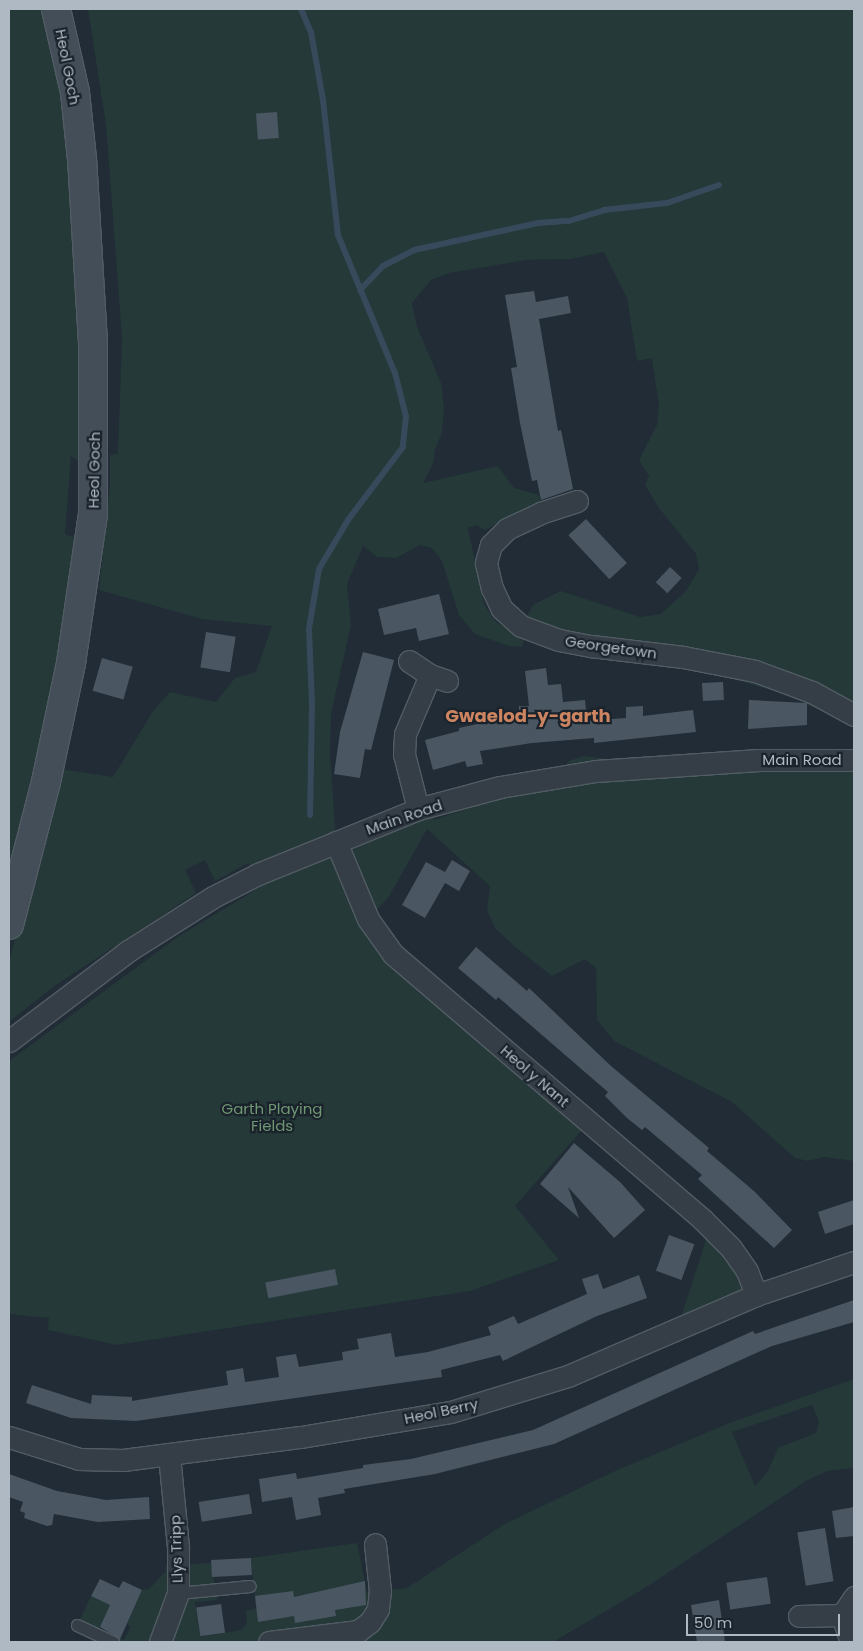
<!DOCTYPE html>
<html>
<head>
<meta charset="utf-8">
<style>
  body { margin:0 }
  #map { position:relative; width:863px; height:1651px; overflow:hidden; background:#212c36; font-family:Poppins,sans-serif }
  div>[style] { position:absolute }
  .green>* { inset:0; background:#243938 }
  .stream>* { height:6px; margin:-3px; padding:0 3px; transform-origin:3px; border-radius:3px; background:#364a5c }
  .building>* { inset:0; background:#4a5762; transform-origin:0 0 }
  .roads { filter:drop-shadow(1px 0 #525c64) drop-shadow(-1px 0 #525c64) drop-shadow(0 1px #525c64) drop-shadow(0 -1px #525c64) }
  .lane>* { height:11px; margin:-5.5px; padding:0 5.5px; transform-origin:5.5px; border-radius:5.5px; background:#353e47 }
  .street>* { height:21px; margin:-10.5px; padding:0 10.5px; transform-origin:10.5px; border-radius:10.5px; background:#353e47 }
  .secondary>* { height:28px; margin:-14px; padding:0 14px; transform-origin:14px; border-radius:14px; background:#434e59 }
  span { translate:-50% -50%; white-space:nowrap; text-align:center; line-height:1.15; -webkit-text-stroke:4.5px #1a232b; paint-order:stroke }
  .street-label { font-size:15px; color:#afb9c3 }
  .park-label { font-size:15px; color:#709774 }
  .quarter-label { font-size:18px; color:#cc8461; font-weight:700 }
  .frame { position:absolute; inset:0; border:10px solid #afb9c3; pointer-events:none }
  .scale { position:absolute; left:686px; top:1614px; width:154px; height:22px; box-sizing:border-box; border:2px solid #afb9c3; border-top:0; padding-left:6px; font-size:15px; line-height:18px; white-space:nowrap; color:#afb9c3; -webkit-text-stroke:4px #1a232b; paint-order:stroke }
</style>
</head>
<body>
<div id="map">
  <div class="green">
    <div style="clip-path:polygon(9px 9px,50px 9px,67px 79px,90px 468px,71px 456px,65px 534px,83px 541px,9px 901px)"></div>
    <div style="clip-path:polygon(88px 9px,854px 9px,854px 725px,781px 693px,719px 675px,521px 626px,533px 605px,561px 591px,640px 617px,661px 614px,686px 591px,699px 569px,696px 554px,659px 508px,645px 485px,649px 476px,639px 460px,657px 425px,659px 406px,652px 358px,637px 361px,627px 298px,604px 252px,570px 259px,526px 260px,449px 273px,431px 280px,412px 303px,417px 327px,441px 383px,444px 408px,442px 433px,435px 449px,433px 464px,423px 483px,498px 466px,514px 488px,539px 495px,541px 503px,485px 530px,476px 525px,468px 528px,484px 604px,495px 621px,524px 641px,522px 647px,509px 646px,475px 634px,459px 615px,442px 561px,432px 548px,420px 545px,396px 558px,377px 557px,363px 546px,347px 584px,351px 625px,331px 714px,330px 753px,336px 841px,432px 806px,434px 820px,500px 798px,546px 790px,569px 761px,584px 756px,663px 765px,854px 760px,854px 1161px,824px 1157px,808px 1161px,795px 1158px,732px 1102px,614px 1041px,597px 1020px,596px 968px,585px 959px,552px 976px,514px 946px,495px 928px,487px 910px,490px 886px,427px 829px,388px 898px,368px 919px,589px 1122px,515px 1206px,559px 1260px,470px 1291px,117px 1345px,48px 1330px,49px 1318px,9px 1314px,9px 1061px,179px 936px,272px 880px,258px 874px,248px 863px,215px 881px,205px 860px,185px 870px,196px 893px,53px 987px,9px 1022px,9px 962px,60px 769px,113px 777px,153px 711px,170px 692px,216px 702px,235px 678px,256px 672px,272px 626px,202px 619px,99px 590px,110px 485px,110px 455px,118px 454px,122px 337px,106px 125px)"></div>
    <div style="clip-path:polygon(710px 1228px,756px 1295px,677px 1329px)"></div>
    <div style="clip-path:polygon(evenodd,854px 1379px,854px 1468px,827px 1471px,806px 1481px,645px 1588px,553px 1642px,95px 1642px,74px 1632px,91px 1596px,110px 1605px,99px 1629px,124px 1640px,131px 1626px,127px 1624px,142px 1590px,149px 1589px,166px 1571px,165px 1565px,211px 1563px,217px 1600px,195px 1602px,200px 1637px,242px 1630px,247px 1623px,246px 1611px,256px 1608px,251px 1558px,357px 1543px,367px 1592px,407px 1588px,503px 1525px,615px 1471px,732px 1422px,854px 1379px,812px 1405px,819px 1422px,816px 1433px,778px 1448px,768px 1471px,755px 1486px,732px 1432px,812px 1405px)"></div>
  </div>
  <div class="stream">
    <div style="left:301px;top:9px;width:25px;rotate:67deg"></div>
    <div style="left:311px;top:32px;width:69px;rotate:80deg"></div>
    <div style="left:323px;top:100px;width:136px;rotate:83.7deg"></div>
    <div style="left:338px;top:235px;width:149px;rotate:67.6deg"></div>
    <div style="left:395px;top:373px;width:44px;rotate:75.7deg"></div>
    <div style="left:406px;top:416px;width:31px;rotate:96deg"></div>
    <div style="left:403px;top:447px;width:91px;rotate:127deg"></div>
    <div style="left:348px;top:520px;width:57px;rotate:120.6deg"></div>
    <div style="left:319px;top:569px;width:61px;rotate:99.5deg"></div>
    <div style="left:309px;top:629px;width:75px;rotate:87.7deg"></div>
    <div style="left:312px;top:704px;width:111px;rotate:91deg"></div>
    <div style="left:360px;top:290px;width:33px;rotate:-46deg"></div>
    <div style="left:383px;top:266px;width:35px;rotate:-27deg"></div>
    <div style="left:414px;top:250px;width:127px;rotate:-12.3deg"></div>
    <div style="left:538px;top:223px;width:31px;rotate:-4deg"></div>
    <div style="left:569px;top:221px;width:37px;rotate:-17deg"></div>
    <div style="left:604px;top:210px;width:63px;rotate:-6.3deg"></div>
    <div style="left:667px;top:203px;width:55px;rotate:-19.1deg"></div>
  </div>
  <div class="building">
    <div style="left:277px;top:112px;width:26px;height:21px;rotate:86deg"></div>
    <div style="clip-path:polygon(534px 291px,536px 302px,568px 296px,571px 313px,539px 319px,558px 431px,561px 430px,573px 489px,541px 500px,537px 480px,532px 481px,520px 423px,511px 368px,517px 367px,505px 295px)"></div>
    <div style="left:586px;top:519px;width:60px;height:24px;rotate:47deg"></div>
    <div style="left:670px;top:567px;width:16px;height:21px;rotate:43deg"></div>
    <div style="clip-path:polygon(439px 594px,449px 634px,419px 641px,416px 628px,384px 635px,378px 609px)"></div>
    <div style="left:206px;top:632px;width:30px;height:36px;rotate:9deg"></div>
    <div style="clip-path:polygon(363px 652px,394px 660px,371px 750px,365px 749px,360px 778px,334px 774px,340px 732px)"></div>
    <div style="left:102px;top:658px;width:32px;height:34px;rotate:16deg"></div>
    <div style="clip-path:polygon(546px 668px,548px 685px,561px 684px,563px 702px,585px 700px,587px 721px,626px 718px,626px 707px,643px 706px,643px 716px,693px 710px,696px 732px,594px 743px,594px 738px,532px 743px,480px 751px,483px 764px,467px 767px,465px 761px,433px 770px,425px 740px,459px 731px,459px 728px,482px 723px,481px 720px,519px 714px,519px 706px,529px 706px,525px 671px)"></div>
    <div style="left:723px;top:682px;width:18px;height:21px;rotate:87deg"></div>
    <div style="clip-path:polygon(749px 700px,807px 703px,807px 725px,748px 729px)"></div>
    <div style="clip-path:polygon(452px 860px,470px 871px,459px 891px,445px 883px,425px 918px,402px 905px,426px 862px,445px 872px)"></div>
    <div style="clip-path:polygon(476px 947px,527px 991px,529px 988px,611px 1066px,709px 1148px,707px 1151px,755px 1192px,792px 1230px,774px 1248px,698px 1179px,702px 1175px,645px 1127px,642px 1130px,627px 1118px,605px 1096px,608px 1092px,498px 997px,496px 1000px,458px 968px)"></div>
    <div style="clip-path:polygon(574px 1143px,620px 1182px,645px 1210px,614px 1238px,568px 1187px,579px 1218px,540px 1184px)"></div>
    <div style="clip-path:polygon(854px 1200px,854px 1224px,825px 1234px,818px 1212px)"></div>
    <div style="left:669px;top:1235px;width:27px;height:38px;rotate:20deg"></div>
    <div style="left:335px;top:1269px;width:16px;height:71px;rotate:79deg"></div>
    <div style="clip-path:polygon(598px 1274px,603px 1289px,639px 1275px,647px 1298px,597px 1316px,503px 1361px,500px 1355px,441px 1370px,442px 1377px,136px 1421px,71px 1418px,26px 1403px,32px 1385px,91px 1404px,92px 1395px,132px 1397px,132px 1401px,228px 1385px,226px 1371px,243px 1368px,245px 1382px,279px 1377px,276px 1357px,296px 1354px,299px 1367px,343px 1360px,342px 1352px,359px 1349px,357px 1339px,391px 1333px,395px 1357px,428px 1352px,491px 1335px,488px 1327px,514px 1316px,518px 1324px,587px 1294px,582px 1279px)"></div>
    <div style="clip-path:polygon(854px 1300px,854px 1322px,772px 1346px,554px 1444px,435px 1474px,344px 1489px,345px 1493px,318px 1498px,321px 1515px,296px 1520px,292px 1497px,262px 1502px,259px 1479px,296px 1473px,297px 1479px,363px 1468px,363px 1465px,411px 1459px,533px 1430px,753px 1331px,755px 1334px)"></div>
    <div style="clip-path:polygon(9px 1474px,57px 1491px,106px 1500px,149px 1497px,150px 1519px,98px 1522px,54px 1514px,52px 1525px,47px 1526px,24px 1518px,25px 1513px,20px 1511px,23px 1502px,9px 1497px)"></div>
    <div style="left:249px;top:1494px;width:20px;height:51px;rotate:81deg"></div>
    <div style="clip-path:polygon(854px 1507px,854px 1536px,836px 1538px,832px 1511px)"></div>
    <div style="left:825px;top:1528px;width:54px;height:28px;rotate:81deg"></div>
    <div style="left:251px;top:1558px;width:17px;height:40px;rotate:87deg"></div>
    <div style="left:767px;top:1577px;width:27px;height:41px;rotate:82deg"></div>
    <div style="clip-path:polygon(100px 1579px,119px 1588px,123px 1581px,142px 1590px,120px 1639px,100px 1627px,110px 1605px,91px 1596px)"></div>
    <div style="clip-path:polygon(365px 1581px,366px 1605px,335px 1610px,336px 1616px,295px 1623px,294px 1616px,258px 1622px,255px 1596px,293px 1591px,294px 1597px)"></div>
    <div style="clip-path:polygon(719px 1600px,725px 1642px,697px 1642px,691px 1605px)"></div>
    <div style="left:221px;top:1604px;width:29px;height:25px;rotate:82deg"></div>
  </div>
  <div class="roads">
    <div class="lane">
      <div style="left:178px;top:1593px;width:72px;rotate:-5.6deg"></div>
      <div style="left:77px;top:1625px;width:40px;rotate:25deg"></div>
    </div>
    <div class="street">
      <div style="left:577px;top:501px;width:38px;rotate:162deg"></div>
      <div style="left:541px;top:513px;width:38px;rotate:155deg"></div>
      <div style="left:507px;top:529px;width:23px;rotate:135deg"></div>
      <div style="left:491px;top:545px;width:19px;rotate:106deg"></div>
      <div style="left:486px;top:563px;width:26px;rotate:77deg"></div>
      <div style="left:492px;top:588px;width:23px;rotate:65deg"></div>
      <div style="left:502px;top:609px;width:25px;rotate:42deg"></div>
      <div style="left:521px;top:626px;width:40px;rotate:20.2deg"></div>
      <div style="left:559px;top:640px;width:33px;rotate:11deg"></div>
      <div style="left:591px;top:646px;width:93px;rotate:6.8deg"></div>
      <div style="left:683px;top:657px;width:73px;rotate:11deg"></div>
      <div style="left:755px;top:671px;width:61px;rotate:20.2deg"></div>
      <div style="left:812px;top:692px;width:48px;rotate:28.7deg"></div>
      <div style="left:409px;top:661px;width:25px;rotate:34deg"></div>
      <div style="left:430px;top:675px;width:18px;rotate:19deg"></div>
      <div style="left:418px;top:809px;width:57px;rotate:-104.3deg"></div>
      <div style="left:404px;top:754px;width:20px;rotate:-87deg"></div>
      <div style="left:405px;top:734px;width:64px;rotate:-67deg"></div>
      <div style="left:336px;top:842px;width:83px;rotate:67.4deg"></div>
      <div style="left:368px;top:919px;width:43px;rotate:54.5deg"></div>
      <div style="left:393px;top:954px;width:408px;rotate:40.6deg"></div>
      <div style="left:703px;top:1220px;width:40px;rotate:45deg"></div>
      <div style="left:731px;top:1248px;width:28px;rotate:55deg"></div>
      <div style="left:747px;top:1271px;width:26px;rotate:69deg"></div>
      <div style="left:9px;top:1041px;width:149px;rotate:-37.1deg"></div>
      <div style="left:128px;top:951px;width:101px;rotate:-32.4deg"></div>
      <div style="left:213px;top:897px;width:51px;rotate:-27.1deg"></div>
      <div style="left:258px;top:874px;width:173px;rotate:-22.1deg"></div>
      <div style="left:418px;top:809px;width:85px;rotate:-15deg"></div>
      <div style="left:500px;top:787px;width:97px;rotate:-9.5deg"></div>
      <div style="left:596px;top:771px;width:163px;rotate:-3.9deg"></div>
      <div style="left:759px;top:760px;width:95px"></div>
      <div style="left:9px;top:1437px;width:73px;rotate:17.4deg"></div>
      <div style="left:79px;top:1459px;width:44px;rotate:1.3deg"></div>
      <div style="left:123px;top:1460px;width:179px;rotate:-7.4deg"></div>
      <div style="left:301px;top:1437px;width:152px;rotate:-9.5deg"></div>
      <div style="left:451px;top:1412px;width:122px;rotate:-17.1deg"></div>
      <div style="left:568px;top:1376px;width:205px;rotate:-23.3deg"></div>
      <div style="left:756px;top:1295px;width:103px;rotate:-18.6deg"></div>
      <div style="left:842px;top:1615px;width:28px;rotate:72deg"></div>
      <div style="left:799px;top:1616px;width:43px;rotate:-1.3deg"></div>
      <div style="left:842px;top:1615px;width:22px;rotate:-56deg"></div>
      <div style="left:160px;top:1642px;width:52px;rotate:-69.8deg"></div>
      <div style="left:178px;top:1593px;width:46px;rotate:-90deg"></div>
      <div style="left:178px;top:1547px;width:91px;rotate:-95.6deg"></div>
      <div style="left:269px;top:1642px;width:90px;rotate:-7deg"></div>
      <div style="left:358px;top:1631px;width:15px;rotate:-37deg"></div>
      <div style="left:370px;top:1622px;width:15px;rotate:-58deg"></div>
      <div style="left:378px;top:1609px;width:18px;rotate:-84deg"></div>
      <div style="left:380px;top:1591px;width:47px;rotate:-96.1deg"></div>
    </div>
    <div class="secondary">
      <div style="left:9px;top:925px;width:148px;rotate:-75.5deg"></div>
      <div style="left:46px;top:782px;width:122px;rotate:-78.1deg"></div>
      <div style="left:71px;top:663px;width:151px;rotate:-81.6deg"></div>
      <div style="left:93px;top:514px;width:171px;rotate:-90deg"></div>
      <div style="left:93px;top:343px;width:184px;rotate:-93.4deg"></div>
      <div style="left:82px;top:159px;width:67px;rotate:-96deg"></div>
      <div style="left:75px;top:92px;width:85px;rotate:-102.9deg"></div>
    </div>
  </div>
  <div class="street-label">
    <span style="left:68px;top:67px;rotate:79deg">Heol Goch</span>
    <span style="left:94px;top:470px;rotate:-89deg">Heol Goch</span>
    <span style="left:611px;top:647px;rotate:8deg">Georgetown</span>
    <span style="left:802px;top:760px">Main Road</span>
    <span style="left:404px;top:817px;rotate:-19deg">Main Road</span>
    <span style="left:535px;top:1076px;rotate:41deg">Heol y Nant</span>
    <span style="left:441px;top:1411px;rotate:-12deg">Heol Berry</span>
    <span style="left:176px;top:1549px;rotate:-92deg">Llys Tripp</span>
  </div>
  <div class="park-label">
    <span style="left:272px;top:1117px">Garth Playing<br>Fields</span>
  </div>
  <div class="quarter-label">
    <span style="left:528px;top:716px">Gwaelod-y-garth</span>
  </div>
  <div class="frame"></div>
  <div class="scale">50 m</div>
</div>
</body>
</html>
